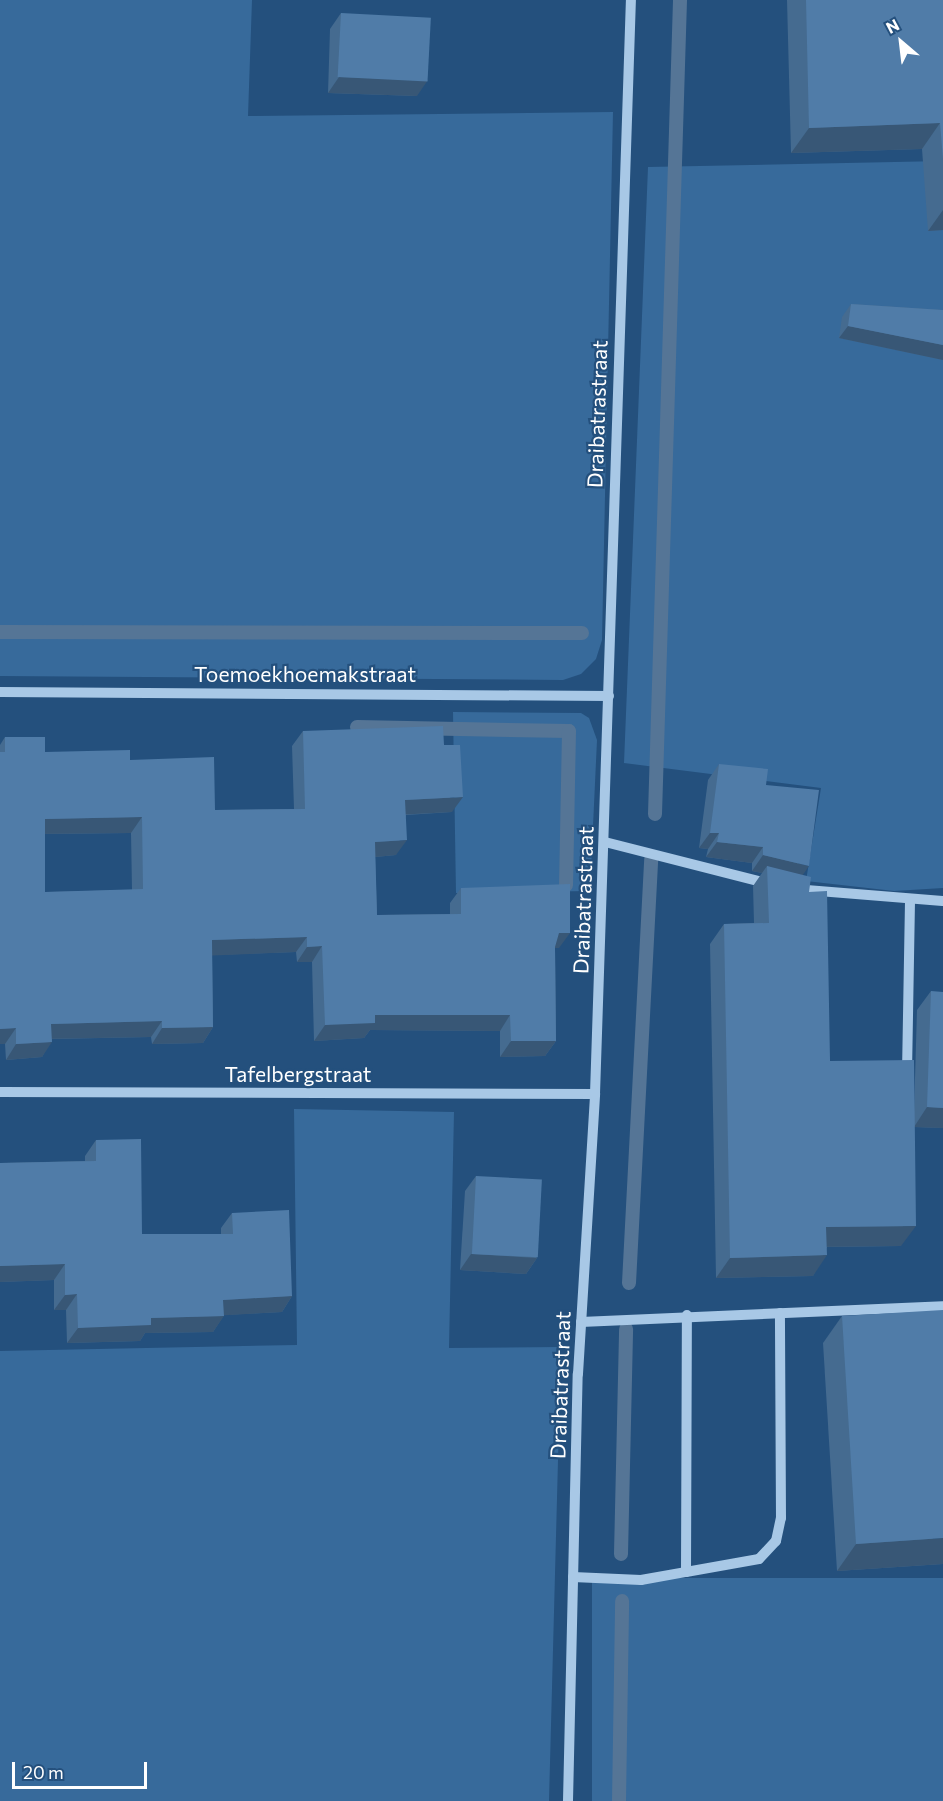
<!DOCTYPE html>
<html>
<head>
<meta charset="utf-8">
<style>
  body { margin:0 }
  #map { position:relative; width:943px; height:1801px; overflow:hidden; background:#24507d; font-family:Commissioner,sans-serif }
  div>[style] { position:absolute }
  .green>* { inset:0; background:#376a9b; transform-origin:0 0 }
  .stream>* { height:14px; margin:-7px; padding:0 7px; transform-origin:7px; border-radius:7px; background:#557596 }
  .minor>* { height:10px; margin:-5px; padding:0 5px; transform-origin:5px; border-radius:5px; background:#a8c8e6 }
  .wall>* { inset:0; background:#456b90 }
  .shaded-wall>* { inset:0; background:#385776 }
  .building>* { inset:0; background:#507ca8; transform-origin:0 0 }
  span { translate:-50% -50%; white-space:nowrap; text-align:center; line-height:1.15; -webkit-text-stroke:4.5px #24507d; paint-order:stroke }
  .street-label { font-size:21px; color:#fff }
  .north { position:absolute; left:871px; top:12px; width:60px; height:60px; -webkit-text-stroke:4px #24507d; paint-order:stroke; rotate:332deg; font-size:16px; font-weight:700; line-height:24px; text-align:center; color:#fff }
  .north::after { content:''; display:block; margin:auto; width:21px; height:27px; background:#fff; clip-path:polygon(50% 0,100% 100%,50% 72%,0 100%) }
  .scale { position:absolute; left:12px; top:1762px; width:135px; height:27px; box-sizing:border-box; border:3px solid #fff; border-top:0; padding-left:8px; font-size:18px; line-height:21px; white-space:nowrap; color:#fff; -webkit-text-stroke:4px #24507d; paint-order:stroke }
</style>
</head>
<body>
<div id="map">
  <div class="green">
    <div style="clip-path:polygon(0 0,252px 0,248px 116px,613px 112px,602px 640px,596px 659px,581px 674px,563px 680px,0 676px)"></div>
    <div style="clip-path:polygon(943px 161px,943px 888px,894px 891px,806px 881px,821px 788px,624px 763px,648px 167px)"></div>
    <div style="clip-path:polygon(453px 712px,581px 713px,589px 718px,597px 740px,590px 891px,456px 893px)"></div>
    <div style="clip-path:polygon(294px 1109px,454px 1112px,449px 1348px,561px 1347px,549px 1801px,0 1801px,0 1351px,297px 1345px)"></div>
    <div style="left:943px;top:1578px;width:223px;height:351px;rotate:90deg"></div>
  </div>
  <div class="stream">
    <div style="left:0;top:632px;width:582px;rotate:0.1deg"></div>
    <div style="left:357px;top:727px;width:212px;rotate:1.1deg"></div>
    <div style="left:569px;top:731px;width:154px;rotate:91.1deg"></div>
    <div style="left:655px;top:814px;width:814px;rotate:-88.24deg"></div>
    <div style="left:629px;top:1283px;width:424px;rotate:-87deg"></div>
    <div style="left:621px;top:1554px;width:225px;rotate:-88.7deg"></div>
    <div style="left:619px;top:1801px;width:200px;rotate:-89.1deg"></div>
  </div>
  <div class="minor">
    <div style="left:0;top:692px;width:609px;rotate:0.38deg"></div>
    <div style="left:605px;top:842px;width:170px;rotate:14.3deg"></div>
    <div style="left:794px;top:889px;width:149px;rotate:4.6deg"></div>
    <div style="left:907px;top:1073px;width:171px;rotate:-89deg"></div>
    <div style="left:0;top:1092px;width:595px;rotate:0.19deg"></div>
    <div style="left:581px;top:1322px;width:362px;rotate:-2.5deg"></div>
    <div style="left:686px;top:1572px;width:257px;rotate:-89.8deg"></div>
    <div style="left:573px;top:1577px;width:68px;rotate:2.5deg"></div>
    <div style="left:641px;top:1580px;width:46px;rotate:-10.1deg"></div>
    <div style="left:686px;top:1572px;width:74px;rotate:-10.1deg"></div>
    <div style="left:759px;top:1559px;width:25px;rotate:-47deg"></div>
    <div style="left:776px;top:1541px;width:24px;rotate:-78deg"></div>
    <div style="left:781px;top:1518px;width:205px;rotate:-90.3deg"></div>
    <div style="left:568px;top:1801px;width:427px;rotate:-88.7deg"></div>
    <div style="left:578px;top:1374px;width:281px;rotate:-86.5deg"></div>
    <div style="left:595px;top:1094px;width:1095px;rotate:-88.12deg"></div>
  </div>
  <div class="wall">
    <div style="clip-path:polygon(787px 0,943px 0,943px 230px,928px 231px,922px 149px,791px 153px)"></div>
    <div style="clip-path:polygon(341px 13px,417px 96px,328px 93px,330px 29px)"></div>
    <div style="clip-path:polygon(851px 304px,943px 310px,943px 360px,839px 338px,842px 317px)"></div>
    <div style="clip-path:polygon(evenodd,303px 731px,444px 745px,452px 812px,406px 815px,396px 855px,375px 857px,377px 915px,450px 914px,450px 903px,461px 888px,559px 948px,555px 948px,556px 1041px,545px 1056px,500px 1057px,500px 1031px,370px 1030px,364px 1038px,314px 1041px,312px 962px,297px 962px,296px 952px,212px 955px,213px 1027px,203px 1043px,152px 1044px,151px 1037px,52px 1039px,42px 1057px,6px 1060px,5px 1044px,0 1044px,0 745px,5px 737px,45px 752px,130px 760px,215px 810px,294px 809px,292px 746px,303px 731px,131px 833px,132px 890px,45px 892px,45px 834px,131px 833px)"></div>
    <div style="clip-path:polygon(719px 764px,766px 785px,803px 875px,809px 892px,830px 1061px,914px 1112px,917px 1010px,931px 991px,943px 1128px,914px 1127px,901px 1246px,827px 1247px,813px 1276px,716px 1278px,710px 944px,724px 924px,754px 923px,753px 886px,762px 873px,752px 871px,752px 863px,706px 857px,708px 849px,699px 848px,708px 780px)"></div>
    <div style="clip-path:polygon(96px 1140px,142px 1234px,221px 1234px,221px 1228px,232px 1213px,292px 1296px,282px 1312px,224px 1315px,213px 1332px,145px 1333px,140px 1341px,67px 1343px,66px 1310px,54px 1310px,54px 1280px,0 1282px,0 1163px,85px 1161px,85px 1156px)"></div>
    <div style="clip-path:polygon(476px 1176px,537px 1258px,526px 1274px,460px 1270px,465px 1191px)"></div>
    <div style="clip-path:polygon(842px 1316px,943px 1564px,837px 1571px,823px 1343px)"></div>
  </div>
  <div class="shaded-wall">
    <div style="clip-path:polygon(339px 77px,428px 80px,417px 96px,328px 93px)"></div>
    <div style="clip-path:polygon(940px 123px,922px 149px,791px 153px,809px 128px)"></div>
    <div style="clip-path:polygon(943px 210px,943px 230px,928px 231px)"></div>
    <div style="clip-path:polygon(848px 326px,943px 345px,943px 360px,839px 338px)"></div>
    <div style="clip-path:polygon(463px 797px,452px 812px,395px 815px,405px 800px)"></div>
    <div style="clip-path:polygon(142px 817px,131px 833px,35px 834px,45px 819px)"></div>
    <div style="clip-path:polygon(710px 833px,719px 833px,708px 849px,699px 848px)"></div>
    <div style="clip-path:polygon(407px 840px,396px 855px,364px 858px,375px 842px)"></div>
    <div style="clip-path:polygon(717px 842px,763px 847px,752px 863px,706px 857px)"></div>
    <div style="clip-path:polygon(763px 855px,809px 866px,798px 882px,767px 866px,762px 873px,752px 871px)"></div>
    <div style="clip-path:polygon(559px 933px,570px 933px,559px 948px,548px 948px)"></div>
    <div style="clip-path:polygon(307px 937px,296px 952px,201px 956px,212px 940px)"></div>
    <div style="clip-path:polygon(322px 946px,312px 962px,297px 962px,307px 947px)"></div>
    <div style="clip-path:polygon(375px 1015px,510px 1015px,500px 1031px,370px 1030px,364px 1038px,314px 1041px,325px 1025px)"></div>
    <div style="clip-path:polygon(162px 1021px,151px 1037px,40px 1039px,51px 1024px)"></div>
    <div style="clip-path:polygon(213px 1027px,203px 1043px,152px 1044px,162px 1028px)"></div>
    <div style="clip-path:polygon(16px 1028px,5px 1044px,0 1044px,0 1029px)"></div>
    <div style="clip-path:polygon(511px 1041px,556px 1041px,545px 1056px,500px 1057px)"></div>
    <div style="clip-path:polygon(52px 1042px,42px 1057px,6px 1060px,16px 1044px)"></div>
    <div style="clip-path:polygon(927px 1107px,943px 1108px,943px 1128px,914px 1127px)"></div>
    <div style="clip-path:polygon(916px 1226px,901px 1246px,812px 1247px,826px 1227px)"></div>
    <div style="clip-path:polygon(471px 1254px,537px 1258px,526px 1274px,460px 1270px)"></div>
    <div style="clip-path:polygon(827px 1255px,813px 1276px,716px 1278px,730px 1258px)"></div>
    <div style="clip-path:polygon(65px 1264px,54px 1280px,0 1282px,0 1266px)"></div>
    <div style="clip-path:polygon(77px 1294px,66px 1310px,54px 1310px,65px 1295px)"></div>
    <div style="clip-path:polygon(292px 1296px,282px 1312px,212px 1316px,223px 1300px)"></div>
    <div style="clip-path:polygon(224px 1316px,213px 1332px,145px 1333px,140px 1341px,67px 1343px,78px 1328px,151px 1318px)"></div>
    <div style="clip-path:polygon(943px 1538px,943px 1564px,837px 1571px,856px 1544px)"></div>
  </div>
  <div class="building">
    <div style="clip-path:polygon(806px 0,943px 0,943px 159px,940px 123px,809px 128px)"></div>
    <div style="left:341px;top:13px;width:90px;height:64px;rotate:3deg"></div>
    <div style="clip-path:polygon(851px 304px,943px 310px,943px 345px,848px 326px)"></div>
    <div style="clip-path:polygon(evenodd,443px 726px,444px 745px,460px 745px,463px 797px,405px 800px,407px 840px,375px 842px,377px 915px,461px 914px,461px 888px,570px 884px,570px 933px,559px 933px,555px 947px,556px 1041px,511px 1041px,510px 1015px,375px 1015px,375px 1023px,325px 1025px,322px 946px,307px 947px,307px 937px,212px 940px,213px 1027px,162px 1028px,162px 1021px,51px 1024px,52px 1042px,16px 1044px,16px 1028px,0 1029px,0 752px,5px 752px,5px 737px,45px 737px,45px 752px,130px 750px,130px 760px,214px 757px,215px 810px,305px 809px,303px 731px,443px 726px,142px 817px,143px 889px,45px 892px,45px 819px,142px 817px)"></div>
    <div style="clip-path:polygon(719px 764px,768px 769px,766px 785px,819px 790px,809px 866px,763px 855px,763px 847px,717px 842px,719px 833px,710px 833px)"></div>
    <div style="clip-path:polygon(767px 866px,811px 877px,809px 892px,827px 891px,830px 1061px,914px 1060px,916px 1226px,826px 1227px,827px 1255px,730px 1258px,724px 924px,769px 923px)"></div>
    <div style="clip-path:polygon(931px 991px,943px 992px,943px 1108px,927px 1107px)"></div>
    <div style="clip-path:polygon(141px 1139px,142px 1234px,233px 1234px,232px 1213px,289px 1210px,292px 1296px,223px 1300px,224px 1316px,151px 1318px,151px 1325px,78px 1328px,77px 1294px,65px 1295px,65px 1264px,0 1266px,0 1163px,96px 1161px,96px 1140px)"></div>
    <div style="left:476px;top:1176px;width:66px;height:78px;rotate:3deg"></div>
    <div style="clip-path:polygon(943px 1310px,943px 1538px,856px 1544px,842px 1316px)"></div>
  </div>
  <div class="street-label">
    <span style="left:597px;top:414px;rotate:-88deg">Draibatrastraat</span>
    <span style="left:305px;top:674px">Toemoekhoemakstraat</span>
    <span style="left:583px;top:900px;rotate:-88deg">Draibatrastraat</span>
    <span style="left:298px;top:1074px">Tafelbergstraat</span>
    <span style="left:560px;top:1385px;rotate:-88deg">Draibatrastraat</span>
  </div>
  <div class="north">N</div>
  <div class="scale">20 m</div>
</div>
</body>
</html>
